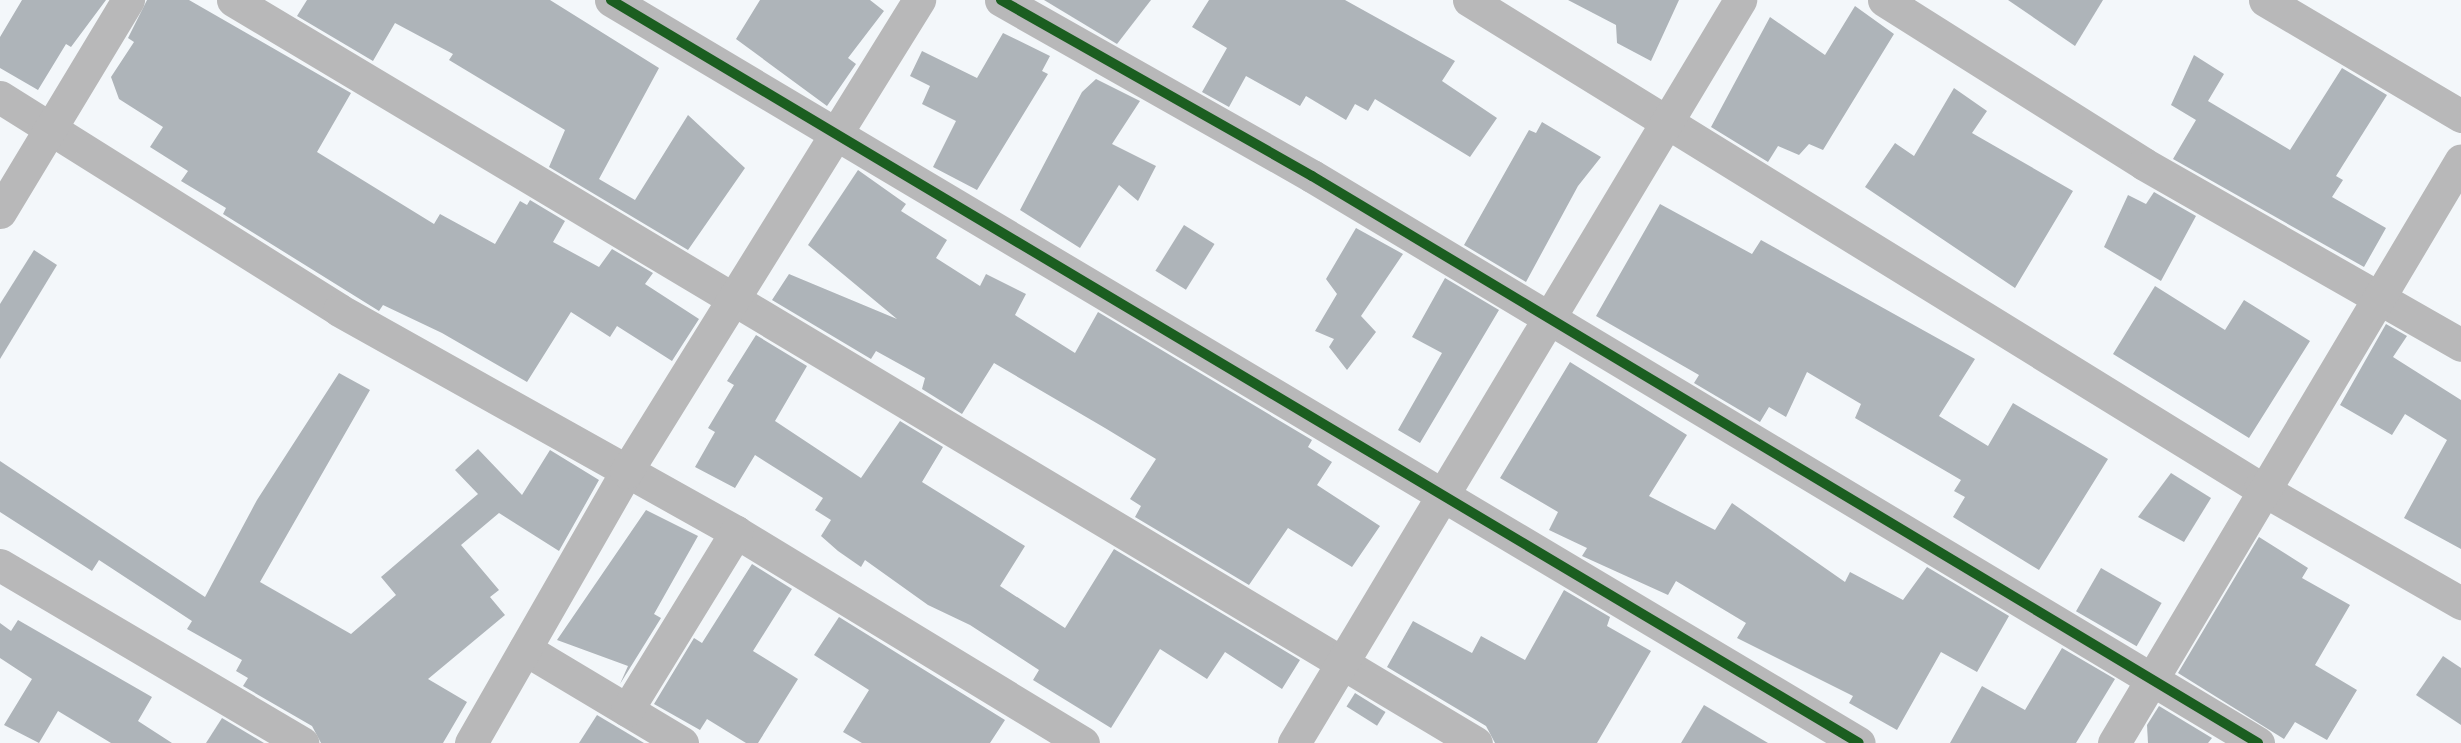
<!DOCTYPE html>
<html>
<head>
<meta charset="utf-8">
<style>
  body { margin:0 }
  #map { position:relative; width:2461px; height:743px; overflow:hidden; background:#f3f7fa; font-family:Ubuntu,sans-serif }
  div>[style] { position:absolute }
  .building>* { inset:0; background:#aeb4b9; transform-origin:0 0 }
  .minor>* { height:33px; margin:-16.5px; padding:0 16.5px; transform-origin:16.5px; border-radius:16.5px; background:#b8b8b9 }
  .cycleway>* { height:10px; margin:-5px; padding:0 5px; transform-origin:5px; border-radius:5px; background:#1b5e20 }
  span { translate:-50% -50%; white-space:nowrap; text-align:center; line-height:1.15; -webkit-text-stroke:7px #f0f7fd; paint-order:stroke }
</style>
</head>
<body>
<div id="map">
  <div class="building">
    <div style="clip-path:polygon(22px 0,106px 0,71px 47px,66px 44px,38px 90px,0 68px,0 37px)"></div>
    <div style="clip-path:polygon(147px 0,189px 0,351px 93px,317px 152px,434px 224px,440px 214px,495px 244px,520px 201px,527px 205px,530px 200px,565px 221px,553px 242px,599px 267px,612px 249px,653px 273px,645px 284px,699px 319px,672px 361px,617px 326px,610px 337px,571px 312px,527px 382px,442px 333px,383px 305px,379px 311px,223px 214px,226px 208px,181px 181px,188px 171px,150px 147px,163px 127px,119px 99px,111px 77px,134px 42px,128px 38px)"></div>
    <div style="clip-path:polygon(307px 0,550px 0,659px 68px,599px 179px,635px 200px,688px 115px,745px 168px,688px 250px,549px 167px,565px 130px,449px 60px,453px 54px,395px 23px,373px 61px,297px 16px)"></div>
    <div style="clip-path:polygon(760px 0,870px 0,884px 11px,848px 58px,856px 64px,827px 106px,736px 39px)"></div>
    <div style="clip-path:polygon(1044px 0,1151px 0,1117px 44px)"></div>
    <div style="clip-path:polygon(1209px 0,1345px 0,1455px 61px,1442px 81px,1497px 118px,1470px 157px,1375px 99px,1368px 111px,1355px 104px,1346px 120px,1306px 96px,1300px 106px,1246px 76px,1229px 107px,1202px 92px,1227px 48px,1192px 27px)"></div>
    <div style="clip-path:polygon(1568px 0,1679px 0,1651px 61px,1617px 43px,1616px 25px)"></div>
    <div style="clip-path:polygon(2008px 0,2103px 0,2075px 46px)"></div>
    <div style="clip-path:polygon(1855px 6px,1894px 34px,1823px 150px,1809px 144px,1799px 155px,1778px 146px,1768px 162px,1711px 127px,1770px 17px,1825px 55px)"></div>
    <div style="clip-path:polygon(1003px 33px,1050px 56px,1042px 71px,1048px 74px,977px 190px,933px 167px,956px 121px,922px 104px,930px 86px,910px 76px,922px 51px,977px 78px)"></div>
    <div style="clip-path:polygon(2194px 55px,2224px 74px,2208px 101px,2290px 150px,2342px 68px,2387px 95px,2336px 176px,2343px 180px,2332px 197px,2386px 228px,2364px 267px,2173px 159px,2196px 120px,2171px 105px)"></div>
    <div style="clip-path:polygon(1096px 79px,1140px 101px,1112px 144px,1156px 166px,1138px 201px,1119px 185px,1080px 248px,1020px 210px,1082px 92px)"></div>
    <div style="clip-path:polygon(1954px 88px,1987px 111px,1972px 133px,2073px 191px,2015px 288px,1865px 187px,1895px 143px,1914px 156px)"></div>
    <div style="clip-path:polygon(1542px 122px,1601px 157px,1578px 186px,1526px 282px,1464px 245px,1529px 130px,1536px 133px)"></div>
    <div style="clip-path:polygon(858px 170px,906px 204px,901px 211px,947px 240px,936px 258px,980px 286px,986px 274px,1026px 294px,1015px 315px,1075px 353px,1098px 312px,1312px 440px,1308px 447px,1332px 462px,1317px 485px,1380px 526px,1352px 567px,1288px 528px,1249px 585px,1135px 517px,1141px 506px,1130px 499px,1156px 459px,1105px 428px,994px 363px,962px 414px,922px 389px,925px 378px,876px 351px,871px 359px,772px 300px,789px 274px,897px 319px,808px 245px)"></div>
    <div style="clip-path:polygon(2154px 192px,2196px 216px,2161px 281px,2104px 247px,2128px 195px,2146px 204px)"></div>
    <div style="clip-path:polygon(1660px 204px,1752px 254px,1761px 240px,1975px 359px,1939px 416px,1988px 446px,2013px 403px,2108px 459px,2039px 570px,1953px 517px,1965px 497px,1954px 491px,1961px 480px,1855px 418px,1861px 404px,1807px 372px,1786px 417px,1769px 407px,1760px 422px,1694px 383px,1699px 375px,1596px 316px)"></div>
    <div style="left:1184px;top:225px;width:36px;height:54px;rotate:32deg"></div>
    <div style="clip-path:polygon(1356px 228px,1403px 254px,1361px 316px,1376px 332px,1347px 370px,1329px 347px,1334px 339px,1315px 331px,1337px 294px,1326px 279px)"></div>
    <div style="clip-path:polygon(34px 250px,57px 265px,0 359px,0 304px)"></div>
    <div style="clip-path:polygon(1445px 278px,1499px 310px,1420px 443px,1398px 430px,1442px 353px,1412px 337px)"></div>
    <div style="clip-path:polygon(2155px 286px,2225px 330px,2244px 300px,2310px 341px,2249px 438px,2113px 354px)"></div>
    <div style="clip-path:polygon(2386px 324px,2407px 336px,2393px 357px,2461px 400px,2461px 549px,2404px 518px,2447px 440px,2405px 414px,2392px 435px,2340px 405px)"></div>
    <div style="clip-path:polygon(756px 335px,807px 366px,775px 421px,861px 478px,900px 421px,943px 447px,922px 482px,1025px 546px,1000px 586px,1065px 628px,1114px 549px,1300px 660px,1282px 689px,1225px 652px,1207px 679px,1160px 649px,1111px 728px,1033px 680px,1039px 670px,970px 625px,928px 605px,865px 560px,861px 567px,838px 551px,821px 536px,831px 520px,815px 510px,823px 498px,755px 455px,735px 488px,695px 467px,715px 432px,708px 428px,734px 385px,727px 381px)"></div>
    <div style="clip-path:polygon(1570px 362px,1687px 435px,1649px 496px,1715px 530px,1732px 503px,1845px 582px,1850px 572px,1903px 600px,1927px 567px,2009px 616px,1977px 672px,1941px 652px,1897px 730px,1849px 703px,1853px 696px,1737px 638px,1746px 623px,1676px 581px,1668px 595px,1582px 556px,1587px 548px,1549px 530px,1558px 512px,1500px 478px)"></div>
    <div style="clip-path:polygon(339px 373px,370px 390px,260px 582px,351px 634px,396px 595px,381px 577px,478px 494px,455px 470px,478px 449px,522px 495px,550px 450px,599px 480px,559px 551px,499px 513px,461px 545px,499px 590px,490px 597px,505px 615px,428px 679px,467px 702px,443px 743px,321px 743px,312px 726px,243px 686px,248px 678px,236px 671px,242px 660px,187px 629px,192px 621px,99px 560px,92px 571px,0 512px,0 461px,205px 597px,257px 500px)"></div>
    <div style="clip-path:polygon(2171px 473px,2211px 498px,2184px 542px,2138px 517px)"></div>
    <div style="clip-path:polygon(646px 510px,698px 536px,654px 614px,661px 618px,620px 684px,628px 666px,557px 640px)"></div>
    <div style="clip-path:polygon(2259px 537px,2308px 568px,2302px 578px,2350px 605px,2315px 665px,2357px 690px,2327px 740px,2295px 722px,2284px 739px,2178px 673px)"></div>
    <div style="clip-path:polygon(752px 564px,792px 589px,753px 651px,798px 679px,758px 743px,746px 743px,707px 719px,700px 730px,654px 704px,694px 638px,702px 643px)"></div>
    <div style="left:2101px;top:568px;width:70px;height:50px;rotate:30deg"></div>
    <div style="clip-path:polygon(1564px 590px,1610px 617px,1607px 626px,1651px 651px,1597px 743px,1495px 743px,1486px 726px,1387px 667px,1413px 621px,1472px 653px,1481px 636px,1525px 660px)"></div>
    <div style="clip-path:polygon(839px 617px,1005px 720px,990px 743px,862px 743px,843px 732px,869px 690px,814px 655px)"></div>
    <div style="clip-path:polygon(18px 620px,152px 697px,138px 721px,172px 743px,111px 743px,58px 711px,39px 743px,4px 725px,32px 679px,0 658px,0 623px,11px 631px)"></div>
    <div style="clip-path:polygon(2062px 648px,2115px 679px,2076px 743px,1950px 743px,1982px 686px,2025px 710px)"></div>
    <div style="clip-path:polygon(2443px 656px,2461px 668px,2461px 725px,2416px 695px)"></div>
    <div style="left:1355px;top:693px;width:36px;height:16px;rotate:32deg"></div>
    <div style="clip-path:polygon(1704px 705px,1768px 743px,1681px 743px)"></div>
    <div style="clip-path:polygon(2159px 706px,2212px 738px,2208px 743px,2148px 743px,2147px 725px)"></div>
    <div style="clip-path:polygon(597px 715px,644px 743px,579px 743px)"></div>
    <div style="clip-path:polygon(222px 718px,264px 743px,206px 743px)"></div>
  </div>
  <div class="minor">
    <div style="left:233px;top:0;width:1448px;rotate:30.87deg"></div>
    <div style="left:611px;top:0;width:1452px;rotate:30.77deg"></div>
    <div style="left:1001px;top:0;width:357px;rotate:29.5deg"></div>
    <div style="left:1312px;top:176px;width:1103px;rotate:30.94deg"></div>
    <div style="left:1469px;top:0;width:929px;rotate:31.67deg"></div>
    <div style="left:2260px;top:488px;width:232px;rotate:29.8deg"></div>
    <div style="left:1884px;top:0;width:307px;rotate:32.2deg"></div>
    <div style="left:2144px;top:164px;width:365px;rotate:29.7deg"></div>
    <div style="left:2265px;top:0;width:228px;rotate:30.6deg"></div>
    <div style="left:0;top:97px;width:400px;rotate:32.1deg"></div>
    <div style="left:339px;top:310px;width:455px;rotate:29.2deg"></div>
    <div style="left:736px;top:532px;width:406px;rotate:31.3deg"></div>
    <div style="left:0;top:212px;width:248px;rotate:-58.9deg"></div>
    <div style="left:0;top:565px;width:351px;rotate:30.5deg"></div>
    <div style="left:525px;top:649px;width:183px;rotate:30.9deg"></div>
    <div style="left:627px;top:710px;width:209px;rotate:-58.5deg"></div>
    <div style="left:471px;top:743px;width:312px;rotate:-60.2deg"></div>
    <div style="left:626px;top:472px;width:556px;rotate:-58.17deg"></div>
    <div style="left:1294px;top:743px;width:867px;rotate:-59.02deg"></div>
    <div style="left:2114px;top:743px;width:678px;rotate:-59.24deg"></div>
  </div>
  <div class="cycleway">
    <div style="left:611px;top:0;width:1452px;rotate:30.77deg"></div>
    <div style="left:1001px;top:0;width:357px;rotate:29.5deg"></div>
    <div style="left:1312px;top:176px;width:1103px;rotate:30.94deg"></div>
  </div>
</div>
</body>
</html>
